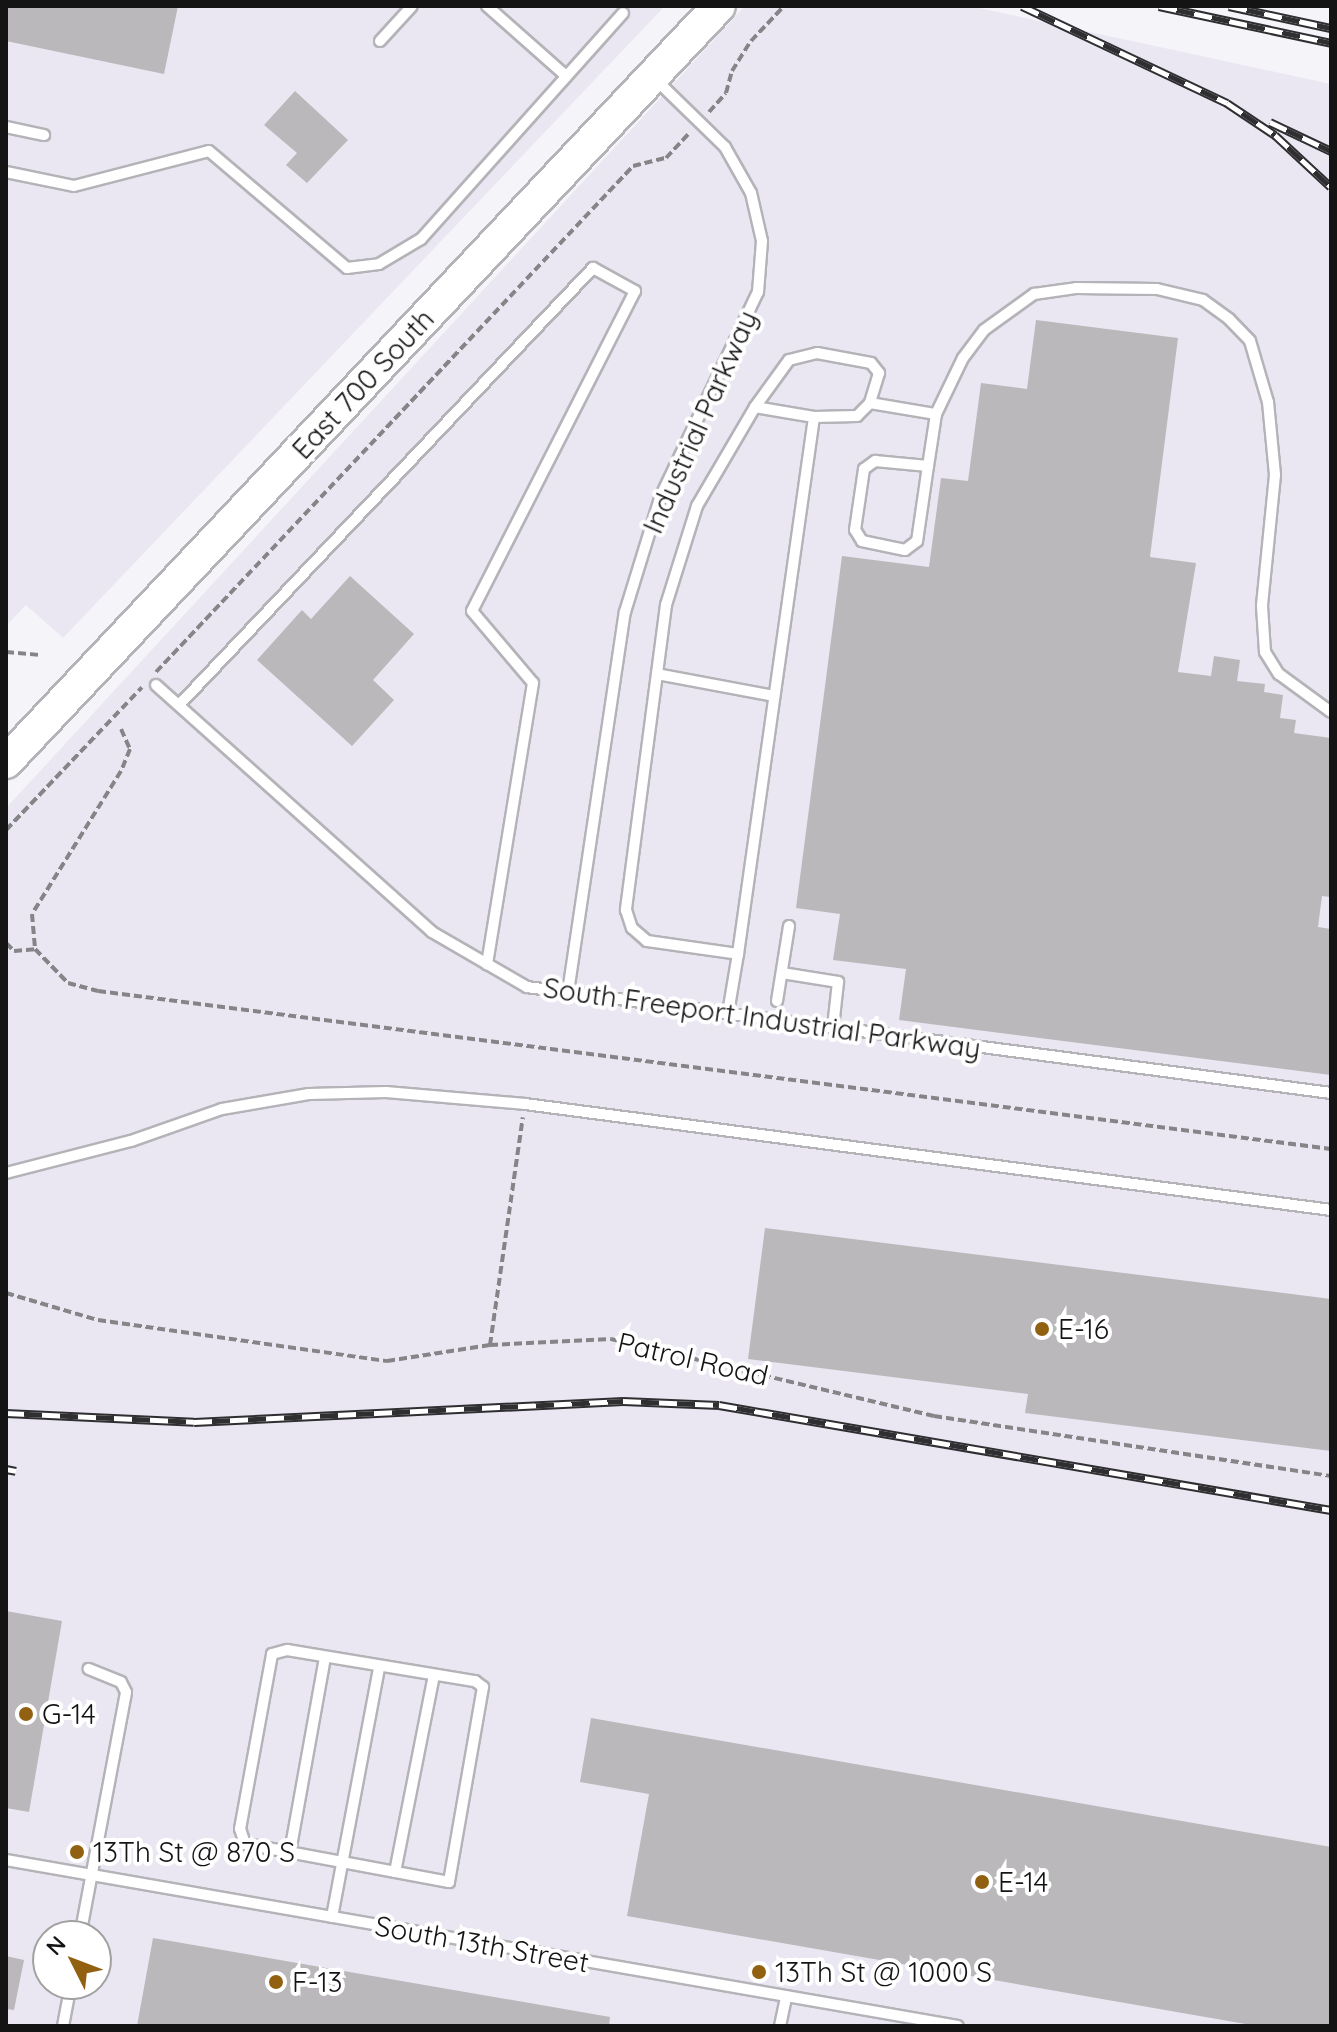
<!DOCTYPE html>
<html>
<head>
<meta charset="utf-8">
<style>
  body { margin:0 }
  #map { position:relative; width:1337px; height:2032px; overflow:hidden; background:#f5f4f9; font-family:Quicksand,sans-serif }
  div>[style] { position:absolute }
  .built>* { inset:0; background:#eae7f3 }
  .building>* { inset:0; background:#bbb8bb }
  .path>* { height:4px; margin-top:-2px; transform-origin:0; background:repeating-linear-gradient(90deg,#858588 0 8px,transparent 0 12px) }
  .roads { filter:drop-shadow(2px 0 #b4b3b8) drop-shadow(-2px 0 #b4b3b8) drop-shadow(0 2px #b4b3b8) drop-shadow(0 -2px #b4b3b8) }
  .lane>* { height:10px; margin:-5px; padding:0 5px; transform-origin:5px; border-radius:5px; background:#fff }
  .primary>* { height:32px; margin:-16px; padding:0 16px; transform-origin:16px; border-radius:16px; background:#fff }
  .rail>* { height:9px; margin-top:-4.5px; transform-origin:0; background:repeating-linear-gradient(90deg,#fff 0 18px,#2f2f31 0 36px); box-sizing:border-box; border-block:2px solid #2f2f31 }
  .dots>* { width:22px; height:22px; translate:-50% -50%; box-sizing:border-box; border:4px solid #fff; border-radius:50% }
  span { translate:-50% -50%; white-space:nowrap; text-align:center; line-height:1.15; -webkit-text-stroke:8px #fff; paint-order:stroke }
  .street-label { font-size:28px; color:#141415 }
  .poi-label { font-size:28px; color:#141415 }
  .left { translate:0 -50%; text-align:left }
  .frame { position:absolute; inset:0; border:8px solid #141415; pointer-events:none }
  .north { position:absolute; left:32px; top:1920px; width:80px; height:80px; box-sizing:border-box; background:#fff; border:2px solid #a1a1a1; border-radius:50%; rotate:312deg; font-size:22px; font-weight:700; line-height:32px; text-align:center; color:#141415 }
  .north::after { content:''; display:block; margin:auto; width:28px; height:36px; background:#926011; clip-path:polygon(50% 0,100% 100%,50% 72%,0 100%) }
</style>
</head>
<body>
<div id="map">
  <div class="built">
    <div style="clip-path:polygon(6px 6px,665px 6px,63px 638px,26px 605px,6px 626px)"></div>
    <div style="clip-path:polygon(evenodd,745px 6px,970px 6px,1331px 84px,1331px 2026px,6px 2026px,6px 808px,745px 6px,48px 1936px,96px 1936px,96px 1984px,48px 1984px,48px 1936px)"></div>
  </div>
  <div class="building">
    <div style="clip-path:polygon(6px 6px,178px 6px,164px 74px,6px 41px)"></div>
    <div style="clip-path:polygon(295px 91px,348px 140px,307px 183px,286px 165px,297px 153px,264px 125px)"></div>
    <div style="clip-path:polygon(1036px 320px,1178px 338px,1150px 557px,1196px 563px,1178px 672px,1211px 676px,1214px 656px,1240px 660px,1237px 681px,1265px 684px,1264px 692px,1283px 695px,1280px 718px,1296px 720px,1294px 733px,1331px 738px,1331px 897px,1322px 896px,1318px 927px,1331px 929px,1331px 1075px,899px 1020px,906px 969px,833px 960px,840px 914px,796px 908px,842px 556px,929px 567px,941px 478px,968px 481px,981px 383px,1027px 389px)"></div>
    <div style="clip-path:polygon(350px 576px,414px 634px,373px 680px,394px 700px,352px 746px,257px 660px,302px 610px,311px 619px)"></div>
    <div style="clip-path:polygon(765px 1228px,1331px 1299px,1331px 1451px,1025px 1413px,1028px 1394px,748px 1359px)"></div>
    <div style="clip-path:polygon(6px 1611px,62px 1621px,29px 1812px,6px 1808px)"></div>
    <div style="clip-path:polygon(591px 1718px,1331px 1847px,1331px 2026px,1257px 2026px,627px 1916px,649px 1794px,580px 1782px)"></div>
    <div style="clip-path:polygon(153px 1938px,610px 2017px,609px 2026px,137px 2026px)"></div>
    <div style="clip-path:polygon(6px 1956px,24px 1960px,14px 2010px,6px 2009px)"></div>
  </div>
  <div class="path">
    <div style="left:709px;top:112px;width:25px;rotate:-48deg"></div>
    <div style="left:726px;top:93px;width:23px;rotate:-75deg"></div>
    <div style="left:732px;top:71px;width:36px;rotate:-58deg"></div>
    <div style="left:751px;top:41px;width:48px;rotate:-46.7deg"></div>
    <div style="left:6px;top:652px;width:33px;rotate:5deg"></div>
    <div style="left:156px;top:672px;width:695px;rotate:-46.69deg"></div>
    <div style="left:633px;top:166px;width:34px;rotate:-14deg"></div>
    <div style="left:666px;top:158px;width:34px;rotate:-47deg"></div>
    <div style="left:121px;top:729px;width:22px;rotate:66deg"></div>
    <div style="left:130px;top:749px;width:24px;rotate:112deg"></div>
    <div style="left:121px;top:771px;width:168px;rotate:121.9deg"></div>
    <div style="left:32px;top:914px;width:35px;rotate:85deg"></div>
    <div style="left:35px;top:949px;width:47px;rotate:45.9deg"></div>
    <div style="left:68px;top:983px;width:31px;rotate:15deg"></div>
    <div style="left:98px;top:991px;width:1243px;rotate:7.3deg"></div>
    <div style="left:6px;top:830px;width:197px;rotate:-46.4deg"></div>
    <div style="left:6px;top:943px;width:11px;rotate:45deg"></div>
    <div style="left:14px;top:951px;width:21px;rotate:-5deg"></div>
    <div style="left:6px;top:1293px;width:96px;rotate:16.4deg"></div>
    <div style="left:98px;top:1320px;width:292px;rotate:8.1deg"></div>
    <div style="left:387px;top:1361px;width:104px;rotate:-8.8deg"></div>
    <div style="left:490px;top:1345px;width:121px;rotate:-2.8deg"></div>
    <div style="left:611px;top:1339px;width:332px;rotate:13.4deg"></div>
    <div style="left:934px;top:1416px;width:402px;rotate:8.6deg"></div>
    <div style="left:490px;top:1345px;width:230px;rotate:-81.8deg"></div>
  </div>
  <div class="roads">
    <div class="lane">
      <div style="left:487px;top:6px;width:106px;rotate:41.5deg"></div>
      <div style="left:380px;top:41px;width:47px;rotate:-47.6deg"></div>
      <div style="left:6px;top:127px;width:39px;rotate:12deg"></div>
      <div style="left:6px;top:172px;width:69px;rotate:11.6deg"></div>
      <div style="left:74px;top:186px;width:139px;rotate:-14.5deg"></div>
      <div style="left:209px;top:151px;width:181px;rotate:40.3deg"></div>
      <div style="left:347px;top:268px;width:32px;rotate:-7deg"></div>
      <div style="left:379px;top:264px;width:49px;rotate:-30.8deg"></div>
      <div style="left:421px;top:239px;width:303px;rotate:-48.2deg"></div>
      <div style="left:870px;top:403px;width:67px;rotate:9.5deg"></div>
      <div style="left:936px;top:414px;width:53px;rotate:98.7deg"></div>
      <div style="left:928px;top:466px;width:76px;rotate:98.3deg"></div>
      <div style="left:917px;top:541px;width:15px;rotate:143deg"></div>
      <div style="left:905px;top:550px;width:44px;rotate:-168.2deg"></div>
      <div style="left:862px;top:541px;width:13px;rotate:-122deg"></div>
      <div style="left:855px;top:530px;width:62px;rotate:-81.6deg"></div>
      <div style="left:864px;top:469px;width:14px;rotate:-36deg"></div>
      <div style="left:875px;top:461px;width:53px;rotate:5.4deg"></div>
      <div style="left:755px;top:407px;width:58px;rotate:-54.1deg"></div>
      <div style="left:789px;top:360px;width:29px;rotate:-14deg"></div>
      <div style="left:817px;top:353px;width:55px;rotate:10.5deg"></div>
      <div style="left:871px;top:363px;width:13px;rotate:51deg"></div>
      <div style="left:879px;top:373px;width:31px;rotate:107deg"></div>
      <div style="left:870px;top:403px;width:18px;rotate:135deg"></div>
      <div style="left:857px;top:416px;width:43px;rotate:178.7deg"></div>
      <div style="left:936px;top:414px;width:62px;rotate:-64.3deg"></div>
      <div style="left:963px;top:358px;width:35px;rotate:-53deg"></div>
      <div style="left:984px;top:330px;width:62px;rotate:-35.8deg"></div>
      <div style="left:1034px;top:294px;width:42px;rotate:-8.1deg"></div>
      <div style="left:1076px;top:288px;width:81px;rotate:0.7deg"></div>
      <div style="left:1157px;top:289px;width:47px;rotate:13.4deg"></div>
      <div style="left:1203px;top:300px;width:32px;rotate:36deg"></div>
      <div style="left:1229px;top:319px;width:30px;rotate:46deg"></div>
      <div style="left:1250px;top:341px;width:64px;rotate:73.6deg"></div>
      <div style="left:1268px;top:402px;width:73px;rotate:84.5deg"></div>
      <div style="left:1275px;top:475px;width:132px;rotate:95.7deg"></div>
      <div style="left:1262px;top:606px;width:46px;rotate:86.3deg"></div>
      <div style="left:1265px;top:652px;width:26px;rotate:58deg"></div>
      <div style="left:1279px;top:674px;width:64px;rotate:36.2deg"></div>
      <div style="left:657px;top:674px;width:119px;rotate:10.6deg"></div>
      <div style="left:156px;top:685px;width:370px;rotate:41.8deg"></div>
      <div style="left:432px;top:932px;width:110px;rotate:30.1deg"></div>
      <div style="left:527px;top:987px;width:811px;rotate:7.51deg"></div>
      <div style="left:179px;top:705px;width:602px;rotate:-46.55deg"></div>
      <div style="left:593px;top:268px;width:48px;rotate:28.7deg"></div>
      <div style="left:635px;top:291px;width:359px;rotate:117deg"></div>
      <div style="left:472px;top:611px;width:94px;rotate:49.7deg"></div>
      <div style="left:533px;top:683px;width:285px;rotate:99.3deg"></div>
      <div style="left:782px;top:973px;width:57px;rotate:9.1deg"></div>
      <div style="left:838px;top:982px;width:45px;rotate:96.3deg"></div>
      <div style="left:568px;top:992px;width:384px;rotate:-81.5deg"></div>
      <div style="left:625px;top:612px;width:119px;rotate:-72.9deg"></div>
      <div style="left:660px;top:498px;width:228px;rotate:-64.6deg"></div>
      <div style="left:758px;top:292px;width:51px;rotate:-85.5deg"></div>
      <div style="left:762px;top:241px;width:49px;rotate:-102.9deg"></div>
      <div style="left:751px;top:193px;width:53px;rotate:-119.5deg"></div>
      <div style="left:725px;top:147px;width:98px;rotate:-135.8deg"></div>
      <div style="left:777px;top:1001px;width:76px;rotate:-80.9deg"></div>
      <div style="left:728px;top:1013px;width:60px;rotate:-80.4deg"></div>
      <div style="left:738px;top:954px;width:542px;rotate:-81.94deg"></div>
      <div style="left:814px;top:417px;width:60px;rotate:-170.4deg"></div>
      <div style="left:755px;top:407px;width:115px;rotate:120.4deg"></div>
      <div style="left:697px;top:506px;width:104px;rotate:107.4deg"></div>
      <div style="left:666px;top:605px;width:308px;rotate:97.5deg"></div>
      <div style="left:626px;top:910px;width:19px;rotate:72deg"></div>
      <div style="left:632px;top:928px;width:20px;rotate:41deg"></div>
      <div style="left:647px;top:941px;width:92px;rotate:8.1deg"></div>
      <div style="left:6px;top:1173px;width:129px;rotate:-14.4deg"></div>
      <div style="left:131px;top:1141px;width:96px;rotate:-19.4deg"></div>
      <div style="left:222px;top:1109px;width:88px;rotate:-9.8deg"></div>
      <div style="left:309px;top:1094px;width:77px;rotate:-1.5deg"></div>
      <div style="left:386px;top:1092px;width:140px;rotate:4.9deg"></div>
      <div style="left:525px;top:1104px;width:813px;rotate:7.49deg"></div>
      <div style="left:287px;top:1650px;width:191px;rotate:9.4deg"></div>
      <div style="left:475px;top:1681px;width:10px;rotate:37deg"></div>
      <div style="left:483px;top:1687px;width:198px;rotate:99.9deg"></div>
      <div style="left:449px;top:1882px;width:208px;rotate:-169.4deg"></div>
      <div style="left:245px;top:1844px;width:16px;rotate:-108deg"></div>
      <div style="left:240px;top:1829px;width:178px;rotate:-79.6deg"></div>
      <div style="left:272px;top:1654px;width:16px;rotate:-15deg"></div>
      <div style="left:290px;top:1852px;width:198px;rotate:-79.8deg"></div>
      <div style="left:6px;top:1860px;width:966px;rotate:9.89deg"></div>
      <div style="left:395px;top:1872px;width:201px;rotate:-78.8deg"></div>
      <div style="left:332px;top:1917px;width:252px;rotate:-79.3deg"></div>
      <div style="left:80px;top:1936px;width:248px;rotate:-79.3deg"></div>
      <div style="left:126px;top:1692px;width:11px;rotate:-117deg"></div>
      <div style="left:121px;top:1682px;width:35px;rotate:-158deg"></div>
      <div style="left:63px;top:2026px;width:43px;rotate:-79.2deg"></div>
      <div style="left:780px;top:2026px;width:30px;rotate:-78deg"></div>
    </div>
    <div class="primary">
      <div style="left:6px;top:762px;width:1039px;rotate:-46.68deg"></div>
    </div>
  </div>
  <div class="rail">
    <div style="left:1022px;top:6px;width:227px;rotate:25.3deg"></div>
    <div style="left:1227px;top:103px;width:58px;rotate:33.7deg"></div>
    <div style="left:1275px;top:135px;width:76px;rotate:42.9deg"></div>
    <div style="left:1159px;top:6px;width:176px;rotate:12.1deg"></div>
    <div style="left:1229px;top:6px;width:104px;rotate:12.2deg"></div>
    <div style="left:1270px;top:122px;width:68px;rotate:25.4deg"></div>
    <div style="left:6px;top:1413px;width:188px;rotate:2.7deg"></div>
    <div style="left:194px;top:1422px;width:430px;rotate:-2.8deg"></div>
    <div style="left:623px;top:1401px;width:96px;rotate:2.4deg"></div>
    <div style="left:719px;top:1405px;width:621px;rotate:9.74deg"></div>
    <div style="left:6px;top:1469px;width:10px;rotate:11deg"></div>
  </div>
  <div class="dots">
    <div style="left:1042px;top:1329px;background:#926011"></div>
    <div style="left:26px;top:1714px;background:#926011"></div>
    <div style="left:77px;top:1852px;background:#926011"></div>
    <div style="left:982px;top:1882px;background:#926011"></div>
    <div style="left:759px;top:1972px;background:#926011"></div>
    <div style="left:276px;top:1982px;background:#926011"></div>
  </div>
  <div class="street-label">
    <span style="left:363px;top:384px;rotate:-47deg">East 700 South</span>
    <span style="left:700px;top:422px;rotate:-66deg">Industrial Parkway</span>
    <span style="left:762px;top:1018px;rotate:8deg">South Freeport Industrial Parkway</span>
    <span style="left:693px;top:1359px;rotate:13deg">Patrol Road</span>
    <span style="left:482px;top:1944px;rotate:10deg">South 13th Street</span>
  </div>
  <div class="poi-label">
    <span class="left" style="left:1058px;top:1329px">E-16</span>
    <span class="left" style="left:42px;top:1714px">G-14</span>
    <span class="left" style="left:93px;top:1852px">13Th St @ 870 S</span>
    <span class="left" style="left:998px;top:1882px">E-14</span>
    <span class="left" style="left:775px;top:1972px">13Th St @ 1000 S</span>
    <span class="left" style="left:292px;top:1982px">F-13</span>
  </div>
  <div class="frame"></div>
  <div class="north">N</div>
</div>
</body>
</html>
